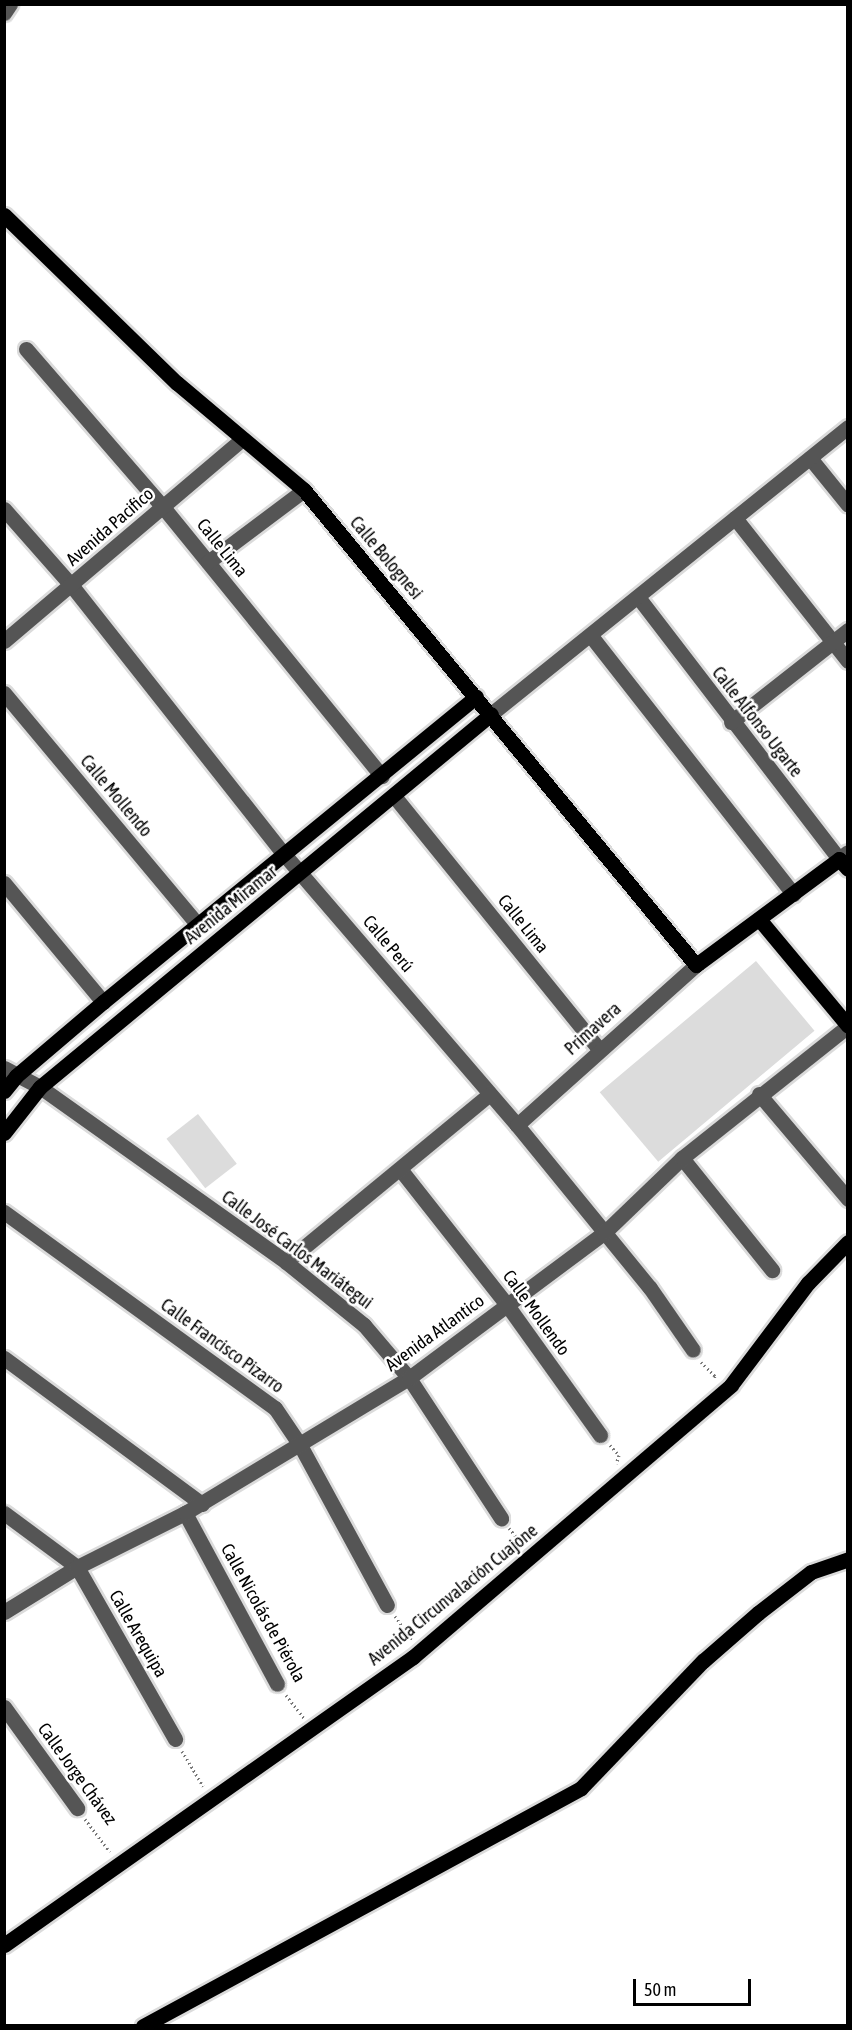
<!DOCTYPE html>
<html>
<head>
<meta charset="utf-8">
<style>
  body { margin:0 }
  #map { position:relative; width:852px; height:2030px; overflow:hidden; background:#fff; font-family:"Asap Condensed",sans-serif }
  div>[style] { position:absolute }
  .green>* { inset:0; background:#dcdcdc; transform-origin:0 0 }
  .path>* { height:3px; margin-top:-1.5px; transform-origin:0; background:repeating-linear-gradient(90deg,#777 0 1.5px,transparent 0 4.5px) }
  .roads { filter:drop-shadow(2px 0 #dbdbdb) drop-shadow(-2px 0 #dbdbdb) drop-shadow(0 2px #dbdbdb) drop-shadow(0 -2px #dbdbdb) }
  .minor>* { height:15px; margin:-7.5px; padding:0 7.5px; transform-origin:7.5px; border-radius:7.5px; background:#555 }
  .major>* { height:15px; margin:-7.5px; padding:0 7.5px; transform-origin:7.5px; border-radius:7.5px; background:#000 }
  span { translate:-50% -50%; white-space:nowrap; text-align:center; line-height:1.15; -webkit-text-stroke:5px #fff; paint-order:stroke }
  .street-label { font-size:18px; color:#000 }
  .frame { position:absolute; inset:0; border:6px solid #000; pointer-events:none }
  .scale { position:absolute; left:633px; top:1979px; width:118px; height:27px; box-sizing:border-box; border:3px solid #000; border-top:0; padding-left:8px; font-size:18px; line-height:21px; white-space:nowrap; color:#000; -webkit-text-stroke:4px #fff; paint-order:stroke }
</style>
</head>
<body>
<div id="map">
  <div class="green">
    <div style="left:756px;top:961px;width:91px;height:204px;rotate:50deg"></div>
    <div style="left:198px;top:1114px;width:63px;height:40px;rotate:52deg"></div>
  </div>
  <div class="path">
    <div style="left:701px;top:1362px;width:20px;rotate:45deg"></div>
    <div style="left:715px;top:1376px;width:4px;rotate:117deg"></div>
    <div style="left:610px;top:1445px;width:13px;rotate:48deg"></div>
    <div style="left:619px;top:1455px;width:9px;rotate:108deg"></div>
    <div style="left:509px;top:1528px;width:16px;rotate:50deg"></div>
    <div style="left:519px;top:1540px;width:9px;rotate:131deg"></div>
    <div style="left:513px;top:1547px;width:4px;rotate:45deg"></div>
    <div style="left:395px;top:1616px;width:29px;rotate:55deg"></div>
    <div style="left:286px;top:1695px;width:29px;rotate:52deg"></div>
    <div style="left:182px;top:1751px;width:41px;rotate:59deg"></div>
    <div style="left:85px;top:1819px;width:41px;rotate:52.9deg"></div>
  </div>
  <div class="roads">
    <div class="minor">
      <div style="left:4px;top:13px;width:11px;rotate:-56deg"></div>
      <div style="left:26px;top:349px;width:209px;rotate:49.1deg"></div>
      <div style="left:163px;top:507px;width:347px;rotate:50.9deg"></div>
      <div style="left:810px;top:458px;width:60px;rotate:51deg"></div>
      <div style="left:4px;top:509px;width:103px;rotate:48.6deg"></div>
      <div style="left:72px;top:586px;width:340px;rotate:51.7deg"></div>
      <div style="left:283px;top:853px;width:359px;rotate:49.3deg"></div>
      <div style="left:517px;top:1125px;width:210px;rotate:50.8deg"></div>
      <div style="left:650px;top:1288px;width:75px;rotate:55.3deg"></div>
      <div style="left:735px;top:518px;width:182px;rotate:51.7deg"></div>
      <div style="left:208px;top:562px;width:120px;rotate:-36.9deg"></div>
      <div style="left:638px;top:597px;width:330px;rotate:52.5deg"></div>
      <div style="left:839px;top:859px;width:11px;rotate:-38deg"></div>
      <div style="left:591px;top:636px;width:328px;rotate:51.9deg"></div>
      <div style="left:4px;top:641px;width:311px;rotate:-40.3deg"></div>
      <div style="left:4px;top:693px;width:301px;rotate:50.1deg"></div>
      <div style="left:491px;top:714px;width:458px;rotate:-38.8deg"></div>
      <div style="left:731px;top:722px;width:149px;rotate:-38.2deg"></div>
      <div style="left:394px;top:796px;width:326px;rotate:51deg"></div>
      <div style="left:4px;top:883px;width:155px;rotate:50.2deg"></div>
      <div style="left:4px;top:1068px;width:41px;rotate:27.8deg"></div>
      <div style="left:40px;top:1087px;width:302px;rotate:35.4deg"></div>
      <div style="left:286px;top:1262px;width:100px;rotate:38.9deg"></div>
      <div style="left:364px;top:1325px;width:70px;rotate:49.7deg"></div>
      <div style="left:409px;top:1378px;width:168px;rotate:56.7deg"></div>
      <div style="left:759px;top:1094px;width:138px;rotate:49.7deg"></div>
      <div style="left:517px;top:1125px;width:240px;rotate:-41.8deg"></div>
      <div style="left:682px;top:1158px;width:144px;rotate:51.2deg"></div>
      <div style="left:400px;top:1169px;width:173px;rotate:51.8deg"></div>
      <div style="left:507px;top:1305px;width:160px;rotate:54.4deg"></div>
      <div style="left:4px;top:1212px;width:334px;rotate:35.9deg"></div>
      <div style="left:275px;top:1408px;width:45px;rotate:56deg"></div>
      <div style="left:300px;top:1445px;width:182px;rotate:61.5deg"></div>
      <div style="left:286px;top:1262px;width:264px;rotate:-39.5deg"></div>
      <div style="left:4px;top:1358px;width:246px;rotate:36.4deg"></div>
      <div style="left:4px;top:1513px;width:91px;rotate:36.5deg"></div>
      <div style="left:77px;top:1567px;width:198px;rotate:60.3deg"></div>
      <div style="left:185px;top:1513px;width:194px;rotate:61.7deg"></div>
      <div style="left:4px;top:1612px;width:86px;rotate:-31.7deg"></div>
      <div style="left:77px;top:1567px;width:121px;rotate:-26.6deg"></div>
      <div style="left:185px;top:1513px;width:262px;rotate:-31.1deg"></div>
      <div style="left:409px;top:1378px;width:244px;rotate:-36.7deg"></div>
      <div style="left:605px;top:1232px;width:107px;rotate:-43.9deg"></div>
      <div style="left:682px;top:1158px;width:212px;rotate:-38.5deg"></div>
      <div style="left:4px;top:1707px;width:125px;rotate:54.1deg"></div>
    </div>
    <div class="major">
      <div style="left:4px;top:215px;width:241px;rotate:44.2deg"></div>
      <div style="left:177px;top:383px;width:166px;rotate:40.1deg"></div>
      <div style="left:304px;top:490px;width:616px;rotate:50.47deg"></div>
      <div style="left:696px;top:965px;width:178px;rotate:-36.5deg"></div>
      <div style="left:839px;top:859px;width:13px;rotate:48deg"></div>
      <div style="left:759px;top:919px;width:139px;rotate:50.2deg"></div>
      <div style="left:4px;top:1091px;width:19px;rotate:-51deg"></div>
      <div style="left:16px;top:1076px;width:114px;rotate:-40.4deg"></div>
      <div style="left:103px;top:1002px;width:482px;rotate:-39.3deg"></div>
      <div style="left:4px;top:1133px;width:58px;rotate:-52deg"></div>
      <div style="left:40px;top:1087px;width:585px;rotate:-39.59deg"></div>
      <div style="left:4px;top:1945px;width:500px;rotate:-35.15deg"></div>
      <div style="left:413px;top:1657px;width:418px;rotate:-40.5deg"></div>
      <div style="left:731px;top:1385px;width:128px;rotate:-53deg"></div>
      <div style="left:808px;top:1283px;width:57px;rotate:-45.7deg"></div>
      <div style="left:143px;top:2026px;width:498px;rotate:-28.5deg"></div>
      <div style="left:581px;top:1788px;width:176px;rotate:-46.2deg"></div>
      <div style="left:703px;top:1661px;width:73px;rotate:-41.1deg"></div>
      <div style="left:758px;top:1613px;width:67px;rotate:-37.7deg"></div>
      <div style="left:811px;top:1572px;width:39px;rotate:-19deg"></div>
    </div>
  </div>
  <div class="street-label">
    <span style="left:110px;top:527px;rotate:-41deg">Avenida Pacifico</span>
    <span style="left:222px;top:548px;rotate:51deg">Calle Lima</span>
    <span style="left:386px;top:558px;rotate:50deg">Calle Bolognesi</span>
    <span style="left:757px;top:722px;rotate:52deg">Calle Alfonso Ugarte</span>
    <span style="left:116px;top:796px;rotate:50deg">Calle Mollendo</span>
    <span style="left:231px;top:905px;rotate:-39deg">Avenida Miramar</span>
    <span style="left:523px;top:924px;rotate:51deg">Calle Lima</span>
    <span style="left:388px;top:944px;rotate:50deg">Calle Perú</span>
    <span style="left:593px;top:1029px;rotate:-42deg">Primavera</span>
    <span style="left:297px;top:1250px;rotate:37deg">Calle José Carlos Mariátegui</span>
    <span style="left:536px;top:1313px;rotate:54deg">Calle Mollendo</span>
    <span style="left:435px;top:1333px;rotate:-36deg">Avenida Atlantico</span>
    <span style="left:222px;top:1346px;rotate:36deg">Calle Francisco Pizarro</span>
    <span style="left:453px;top:1595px;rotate:-39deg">Avenida Circunvalación Cuajone</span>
    <span style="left:263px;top:1613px;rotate:61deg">Calle Nicolás de Piérola</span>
    <span style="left:138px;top:1634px;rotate:60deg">Calle Arequipa</span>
    <span style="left:77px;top:1774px;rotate:54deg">Calle Jorge Chávez</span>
  </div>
  <div class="frame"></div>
  <div class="scale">50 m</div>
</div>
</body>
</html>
